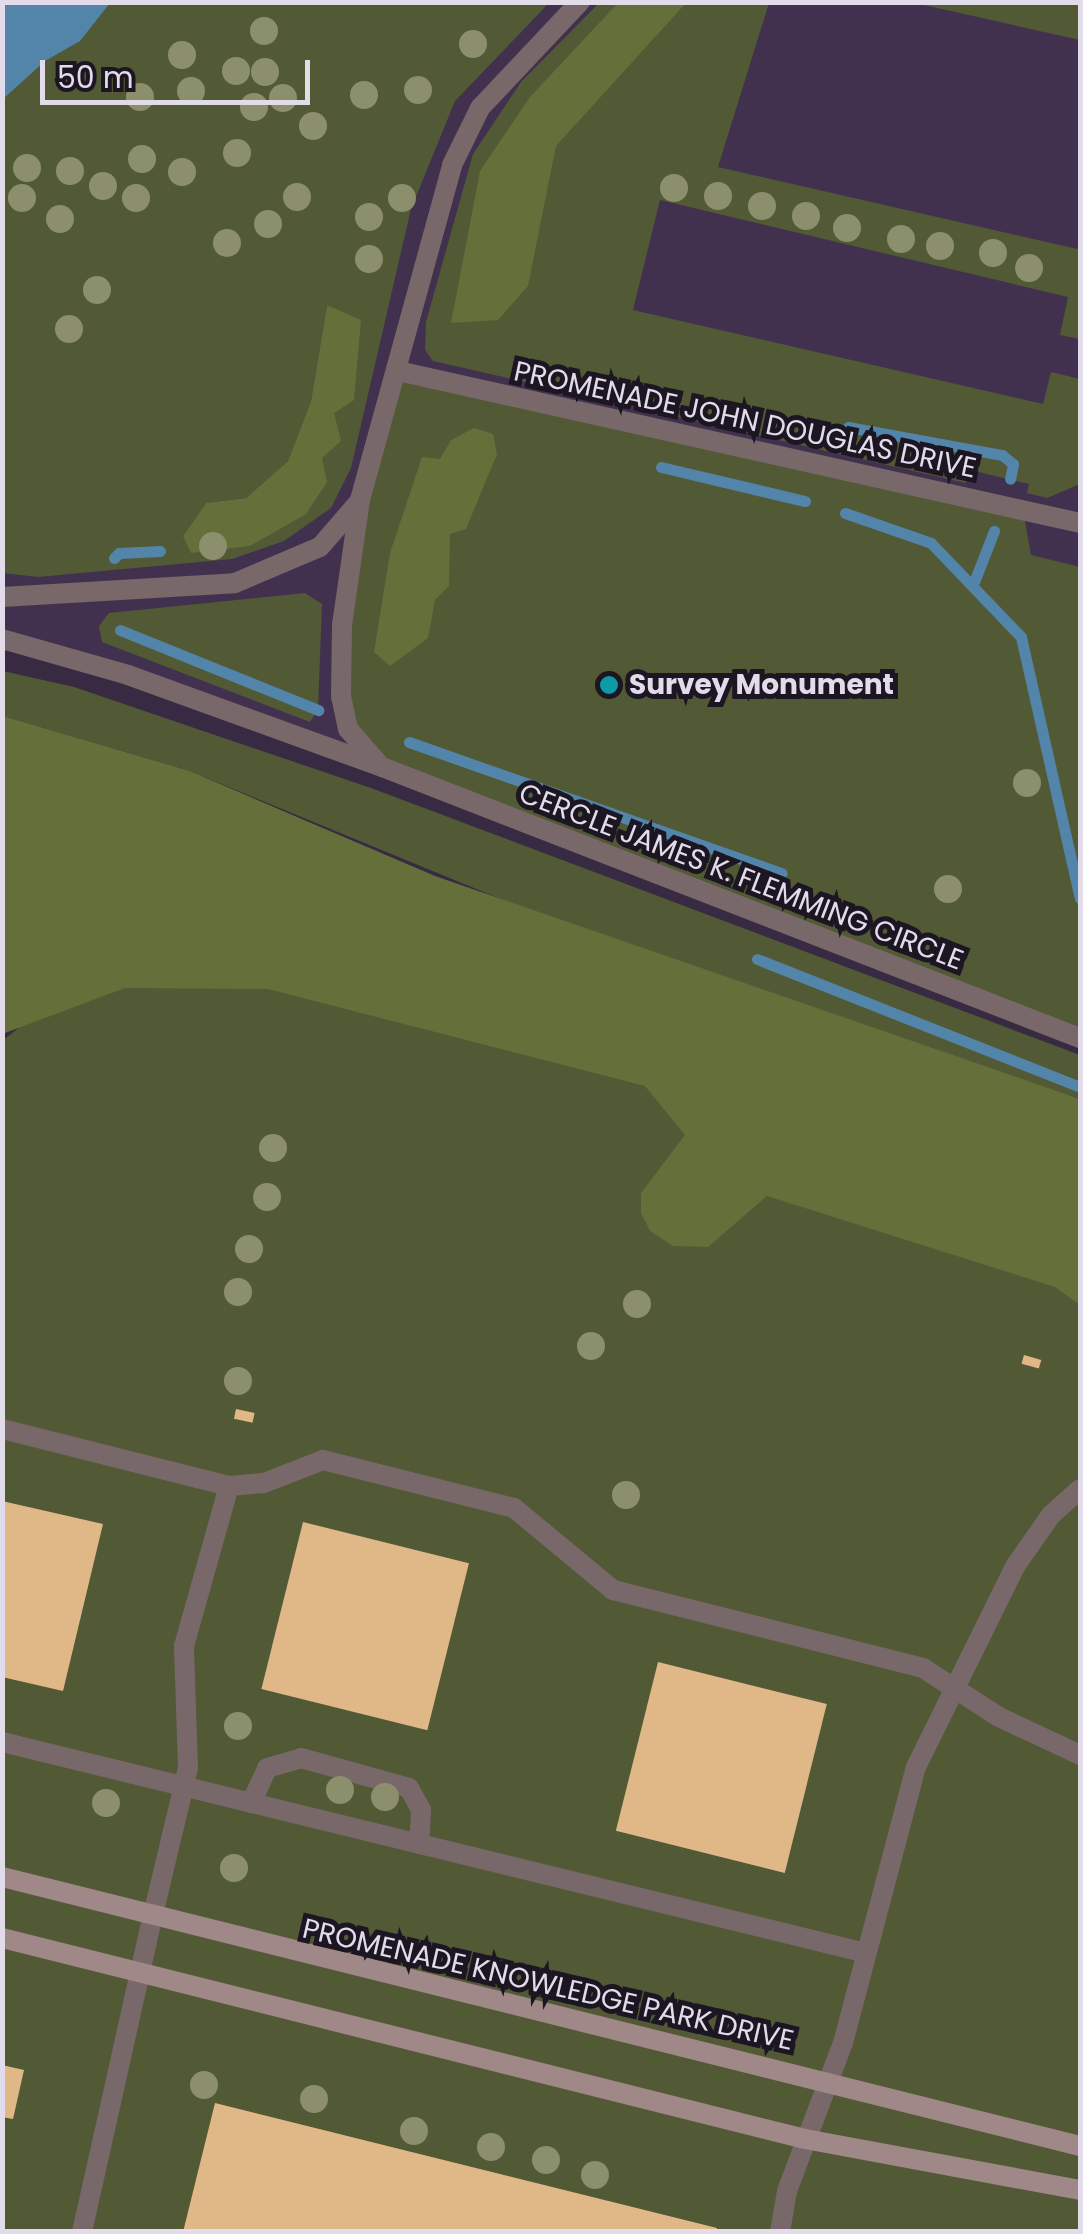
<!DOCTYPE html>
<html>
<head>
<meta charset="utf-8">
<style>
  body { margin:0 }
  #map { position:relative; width:1083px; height:2234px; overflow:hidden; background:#372a42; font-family:Poppins,sans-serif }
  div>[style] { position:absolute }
  .built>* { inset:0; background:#41314f }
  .green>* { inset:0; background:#525935 }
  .forest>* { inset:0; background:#656f39 }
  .water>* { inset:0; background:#5285a9 }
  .stream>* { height:11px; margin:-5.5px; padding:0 5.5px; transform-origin:5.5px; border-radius:5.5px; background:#5285a9 }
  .building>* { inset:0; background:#e0b888; transform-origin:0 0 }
  .lane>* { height:20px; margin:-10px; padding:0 10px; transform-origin:10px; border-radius:10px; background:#786869 }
  .street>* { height:20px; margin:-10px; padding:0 10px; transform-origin:10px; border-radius:10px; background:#786869 }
  .secondary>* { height:20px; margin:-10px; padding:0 10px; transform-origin:10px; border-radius:10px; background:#a08788 }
  .trees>* { width:28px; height:28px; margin:-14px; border-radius:50%; background:#8c8f6c }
  .dots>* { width:28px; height:28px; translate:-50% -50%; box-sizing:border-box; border:5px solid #1b1621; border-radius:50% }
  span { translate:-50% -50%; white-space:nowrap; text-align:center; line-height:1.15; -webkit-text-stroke:10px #1b1621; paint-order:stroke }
  .street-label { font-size:28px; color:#e2dbea }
  .poi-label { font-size:28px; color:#e2dbea; font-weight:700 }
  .left { translate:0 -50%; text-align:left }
  .frame { position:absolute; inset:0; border:5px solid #e2dbea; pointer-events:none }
  .scale { position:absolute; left:40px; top:60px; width:270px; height:45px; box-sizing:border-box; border:5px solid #e2dbea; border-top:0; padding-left:12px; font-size:30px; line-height:35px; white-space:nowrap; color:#e2dbea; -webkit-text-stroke:8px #1b1621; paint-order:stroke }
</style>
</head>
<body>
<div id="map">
  <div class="built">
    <div style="clip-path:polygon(2px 3px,1080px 3px,1080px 1038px,382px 767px,3px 639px)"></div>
  </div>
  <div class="green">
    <div style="clip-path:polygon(evenodd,2px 3px,549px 3px,455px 101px,411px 209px,351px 468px,331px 508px,284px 541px,232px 559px,38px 577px,3px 573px,2px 3px,327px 305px,334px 413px,322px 458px,183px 536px,206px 503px,246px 498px,288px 461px,311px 401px,327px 305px)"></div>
    <div style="clip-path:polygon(599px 3px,769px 3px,718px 167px,1077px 249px,1080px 238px,1080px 339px,1060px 335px,1068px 297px,660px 200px,633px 310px,1043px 404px,1051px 372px,1080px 379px,1080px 484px,1047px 498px,1027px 493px,1029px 484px,970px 470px,966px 483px,433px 361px,425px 350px,426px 322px,473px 154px,521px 82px)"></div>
    <div style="clip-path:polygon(915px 3px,1080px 3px,1080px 40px)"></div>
    <div style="clip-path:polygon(398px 371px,1023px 510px,1031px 555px,1080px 567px,1080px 1038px,382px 767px,341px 697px,342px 625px)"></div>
    <div style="clip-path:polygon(305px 593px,322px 604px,318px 710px,310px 722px,102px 642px,99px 626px,109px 613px)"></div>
    <div style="clip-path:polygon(3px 671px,74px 687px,371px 788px,1080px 1055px,1080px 1099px,953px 1056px,1080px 1104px,1080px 2231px,3px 2232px,3px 1040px,61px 996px,503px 900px,190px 771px,3px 716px)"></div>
  </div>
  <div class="forest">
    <div style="clip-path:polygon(618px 3px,686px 3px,556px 146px,528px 286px,498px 320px,451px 323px,480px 171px,530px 97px)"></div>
    <div style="clip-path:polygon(327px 305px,361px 320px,354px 400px,334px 413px,341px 441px,322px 458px,327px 482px,306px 514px,250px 546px,191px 553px,183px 536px,206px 503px,246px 498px,288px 461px,311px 401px)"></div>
    <div style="clip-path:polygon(474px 428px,493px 434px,497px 454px,466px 529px,450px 534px,449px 586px,435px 600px,428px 638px,390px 666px,374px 652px,390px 553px,422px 457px,440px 459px,451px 440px)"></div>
    <div style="clip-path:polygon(3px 716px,190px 771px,435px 876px,1080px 1099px,1080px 1305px,1055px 1287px,767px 1196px,708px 1247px,673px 1246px,650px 1231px,641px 1213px,641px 1193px,685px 1135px,645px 1086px,268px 989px,125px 988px,5px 1033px,3px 1045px)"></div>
  </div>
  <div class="water">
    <div style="clip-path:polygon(2px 3px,3px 2px,110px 3px,80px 41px,45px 61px,3px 99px)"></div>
  </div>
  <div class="stream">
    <div style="left:848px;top:427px;width:157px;rotate:10.3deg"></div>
    <div style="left:1002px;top:455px;width:14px;rotate:39deg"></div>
    <div style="left:1013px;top:464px;width:15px;rotate:101deg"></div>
    <div style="left:661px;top:467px;width:148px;rotate:13.3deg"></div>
    <div style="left:845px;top:513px;width:91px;rotate:19.2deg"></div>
    <div style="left:931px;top:543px;width:130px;rotate:46.2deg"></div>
    <div style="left:1021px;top:637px;width:268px;rotate:77.3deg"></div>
    <div style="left:114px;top:558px;width:7px;rotate:-45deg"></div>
    <div style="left:119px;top:553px;width:41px;rotate:-2.8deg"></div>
    <div style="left:974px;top:582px;width:55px;rotate:-68.6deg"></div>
    <div style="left:120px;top:630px;width:214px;rotate:22deg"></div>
    <div style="left:409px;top:742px;width:395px;rotate:19.4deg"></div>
    <div style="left:757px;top:959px;width:347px;rotate:21.6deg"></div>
  </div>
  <div class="building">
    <div style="left:1024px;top:1355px;width:18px;height:9px;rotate:16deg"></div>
    <div style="left:236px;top:1409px;width:19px;height:10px;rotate:12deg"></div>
    <div style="clip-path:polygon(2px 1501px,103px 1524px,63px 1691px,2px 1677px)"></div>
    <div style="left:303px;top:1522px;width:171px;height:172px;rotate:14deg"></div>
    <div style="left:658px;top:1662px;width:174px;height:174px;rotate:14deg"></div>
    <div style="clip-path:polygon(2px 2065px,24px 2070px,13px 2119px,2px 2117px)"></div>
    <div style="clip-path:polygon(215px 2103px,717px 2228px,716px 2232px,183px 2232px)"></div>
  </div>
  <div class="lane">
    <div style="left:2px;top:1429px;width:234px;rotate:14.1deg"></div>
    <div style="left:229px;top:1486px;width:35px;rotate:-5deg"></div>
    <div style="left:264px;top:1483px;width:63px;rotate:-21.3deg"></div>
    <div style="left:323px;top:1460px;width:197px;rotate:14.1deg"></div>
    <div style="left:514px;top:1508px;width:129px;rotate:39.6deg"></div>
    <div style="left:613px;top:1590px;width:320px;rotate:14.1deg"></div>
    <div style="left:923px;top:1668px;width:90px;rotate:32.8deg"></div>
    <div style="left:999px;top:1717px;width:89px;rotate:25.1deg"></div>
    <div style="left:2px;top:1742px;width:889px;rotate:13.72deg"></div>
    <div style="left:251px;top:1803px;width:38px;rotate:-65deg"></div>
    <div style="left:267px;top:1768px;width:35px;rotate:-16deg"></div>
    <div style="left:301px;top:1758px;width:112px;rotate:15.5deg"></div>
    <div style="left:409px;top:1788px;width:25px;rotate:61deg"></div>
    <div style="left:421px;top:1810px;width:34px;rotate:93deg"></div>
    <div style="left:152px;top:1919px;width:155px;rotate:-76.6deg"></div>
    <div style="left:188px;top:1768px;width:122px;rotate:-91.9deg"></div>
    <div style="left:184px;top:1646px;width:166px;rotate:-74.3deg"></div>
  </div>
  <div class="street">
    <div style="left:398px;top:371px;width:699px;rotate:12.56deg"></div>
    <div style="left:2px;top:597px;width:233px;rotate:-3.4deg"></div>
    <div style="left:235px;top:583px;width:92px;rotate:-23deg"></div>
    <div style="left:320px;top:547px;width:60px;rotate:-49.1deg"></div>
    <div style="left:2px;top:639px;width:131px;rotate:15.9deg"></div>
    <div style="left:128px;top:675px;width:270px;rotate:19.9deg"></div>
    <div style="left:382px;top:767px;width:749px;rotate:21.22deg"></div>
    <div style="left:377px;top:762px;width:44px;rotate:-131.3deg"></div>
    <div style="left:348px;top:729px;width:33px;rotate:-102deg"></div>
    <div style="left:341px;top:697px;width:72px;rotate:-89.2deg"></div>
    <div style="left:342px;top:625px;width:126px;rotate:-81.8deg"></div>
    <div style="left:360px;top:500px;width:347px;rotate:-74.6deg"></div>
    <div style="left:452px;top:165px;width:64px;rotate:-63.8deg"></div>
    <div style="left:480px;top:108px;width:146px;rotate:-46.7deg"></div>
    <div style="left:82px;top:2232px;width:321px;rotate:-77.4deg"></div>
    <div style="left:780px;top:2232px;width:42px;rotate:-80.3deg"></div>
    <div style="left:787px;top:2191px;width:158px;rotate:-69.3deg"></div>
    <div style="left:843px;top:2043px;width:285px;rotate:-75.2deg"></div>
    <div style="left:916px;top:1767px;width:225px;rotate:-63.7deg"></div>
    <div style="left:1016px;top:1565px;width:61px;rotate:-55deg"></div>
    <div style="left:1051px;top:1515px;width:39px;rotate:-42deg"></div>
  </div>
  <div class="secondary">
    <div style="left:2px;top:1877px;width:1111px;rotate:14.01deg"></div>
    <div style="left:2px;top:1938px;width:828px;rotate:14.05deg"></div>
    <div style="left:805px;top:2139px;width:280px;rotate:10.5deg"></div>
  </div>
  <div class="trees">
    <div style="left:264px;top:31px"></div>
    <div style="left:473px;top:44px"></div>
    <div style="left:182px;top:55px"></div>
    <div style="left:236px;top:71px"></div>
    <div style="left:265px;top:72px"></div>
    <div style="left:418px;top:90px"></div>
    <div style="left:191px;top:91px"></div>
    <div style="left:364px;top:95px"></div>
    <div style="left:140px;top:97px"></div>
    <div style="left:283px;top:98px"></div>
    <div style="left:254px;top:107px"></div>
    <div style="left:313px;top:126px"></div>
    <div style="left:237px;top:153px"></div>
    <div style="left:142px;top:159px"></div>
    <div style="left:27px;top:168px"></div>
    <div style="left:70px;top:171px"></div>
    <div style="left:182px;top:172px"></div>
    <div style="left:103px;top:186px"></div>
    <div style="left:674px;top:188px"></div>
    <div style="left:718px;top:196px"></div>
    <div style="left:297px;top:197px"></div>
    <div style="left:22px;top:198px"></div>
    <div style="left:136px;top:198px"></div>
    <div style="left:402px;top:198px"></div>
    <div style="left:762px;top:206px"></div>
    <div style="left:806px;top:216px"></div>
    <div style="left:369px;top:217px"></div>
    <div style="left:60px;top:219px"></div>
    <div style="left:268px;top:224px"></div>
    <div style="left:847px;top:228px"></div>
    <div style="left:901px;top:239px"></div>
    <div style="left:227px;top:243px"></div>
    <div style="left:940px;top:246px"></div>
    <div style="left:993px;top:253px"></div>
    <div style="left:369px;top:259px"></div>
    <div style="left:1029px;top:268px"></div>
    <div style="left:97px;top:290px"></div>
    <div style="left:69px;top:329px"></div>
    <div style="left:213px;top:546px"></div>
    <div style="left:1027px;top:783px"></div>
    <div style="left:948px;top:889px"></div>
    <div style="left:273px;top:1148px"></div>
    <div style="left:267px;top:1197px"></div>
    <div style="left:249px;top:1249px"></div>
    <div style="left:238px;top:1292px"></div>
    <div style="left:637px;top:1304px"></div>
    <div style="left:591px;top:1346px"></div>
    <div style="left:238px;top:1381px"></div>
    <div style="left:626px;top:1495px"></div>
    <div style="left:238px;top:1726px"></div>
    <div style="left:340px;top:1790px"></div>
    <div style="left:385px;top:1797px"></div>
    <div style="left:106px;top:1803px"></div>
    <div style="left:234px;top:1868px"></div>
    <div style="left:204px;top:2085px"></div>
    <div style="left:314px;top:2099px"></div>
    <div style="left:414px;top:2131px"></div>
    <div style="left:491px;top:2147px"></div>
    <div style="left:546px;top:2160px"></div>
    <div style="left:595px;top:2175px"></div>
  </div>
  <div class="dots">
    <div style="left:609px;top:685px;background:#0f9aa8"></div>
  </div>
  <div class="street-label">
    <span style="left:745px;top:420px;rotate:12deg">PROMENADE JOHN DOUGLAS DRIVE</span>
    <span style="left:741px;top:877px;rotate:21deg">CERCLE JAMES K. FLEMMING CIRCLE</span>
    <span style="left:548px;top:1985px;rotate:13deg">PROMENADE KNOWLEDGE PARK DRIVE</span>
  </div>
  <div class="poi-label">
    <span class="left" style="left:629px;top:685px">Survey Monument</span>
  </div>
  <div class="frame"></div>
  <div class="scale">50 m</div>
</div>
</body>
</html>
